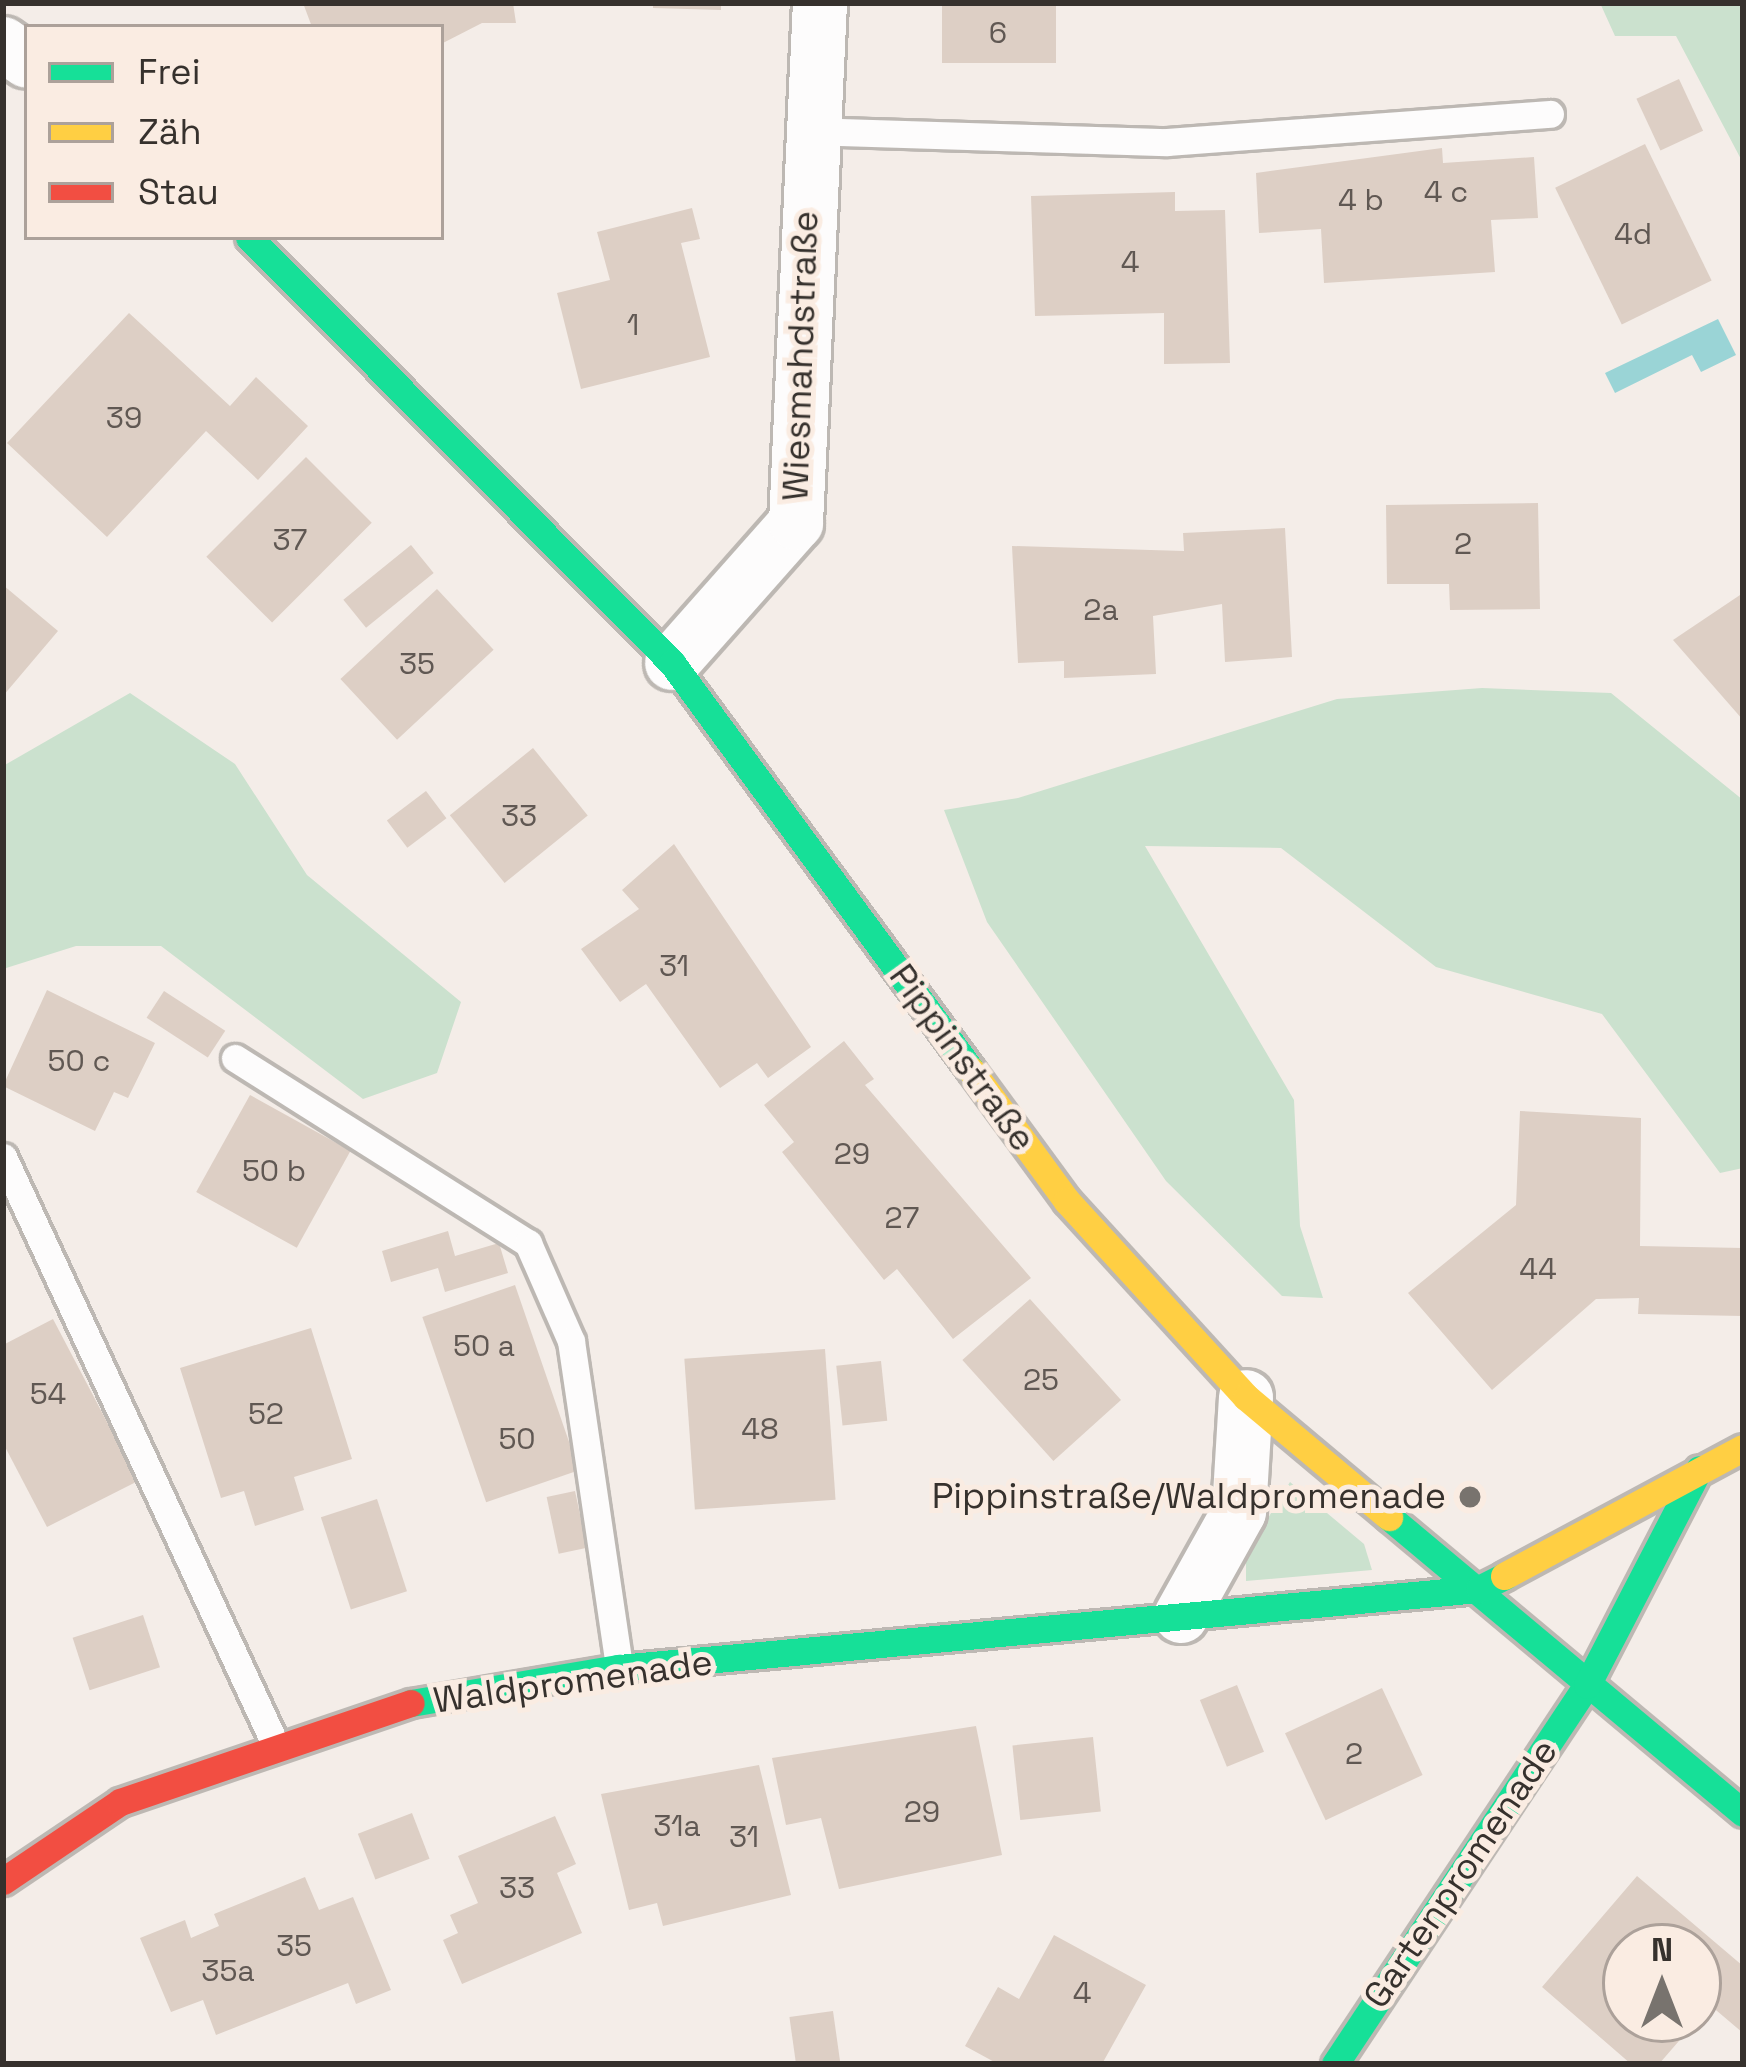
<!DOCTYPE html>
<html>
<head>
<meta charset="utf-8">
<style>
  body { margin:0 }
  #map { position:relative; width:1746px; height:2067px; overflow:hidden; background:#f4ede8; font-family:"Space Grotesk",sans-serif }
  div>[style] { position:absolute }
  .green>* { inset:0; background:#cbe1ce }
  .water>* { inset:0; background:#9ad4d6 }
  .building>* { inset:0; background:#ddcfc5; transform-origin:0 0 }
  .roads { filter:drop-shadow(3px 0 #bdb8b3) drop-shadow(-3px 0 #bdb8b3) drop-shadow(0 3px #bdb8b3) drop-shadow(0 -3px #bdb8b3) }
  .lane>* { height:27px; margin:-13.5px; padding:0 13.5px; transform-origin:13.5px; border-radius:13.5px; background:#fdfcfc }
  .street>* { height:54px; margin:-27px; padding:0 27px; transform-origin:27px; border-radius:27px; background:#fdfcfc }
  .fast>* { height:27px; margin:-13.5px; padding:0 13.5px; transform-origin:13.5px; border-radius:13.5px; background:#16e098 }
  .slow>* { height:27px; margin:-13.5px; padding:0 13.5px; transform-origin:13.5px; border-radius:13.5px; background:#ffcf43 }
  .jam>* { height:27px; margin:-13.5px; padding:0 13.5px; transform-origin:13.5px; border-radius:13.5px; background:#f24e42 }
  .dots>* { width:33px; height:33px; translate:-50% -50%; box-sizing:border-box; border:6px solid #faece2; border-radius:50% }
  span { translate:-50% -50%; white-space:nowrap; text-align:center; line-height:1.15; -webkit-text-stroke:10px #faece2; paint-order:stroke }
  .number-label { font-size:30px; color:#605853 }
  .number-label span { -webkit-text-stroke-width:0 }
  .street-label { font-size:36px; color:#36312d }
  .poi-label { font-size:36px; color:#36312d }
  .right { translate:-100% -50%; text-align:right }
  .frame { position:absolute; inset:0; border:6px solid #36312d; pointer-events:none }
  .legend { position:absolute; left:24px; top:24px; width:420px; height:216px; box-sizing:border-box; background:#faece2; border:3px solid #aca19a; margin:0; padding:15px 21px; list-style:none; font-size:36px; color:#36312d }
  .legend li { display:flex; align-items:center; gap:24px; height:60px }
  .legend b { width:60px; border:3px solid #aca19a }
  .north { position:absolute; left:1602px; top:1923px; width:120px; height:120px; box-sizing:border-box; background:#faece2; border:3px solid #aca19a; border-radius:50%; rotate:0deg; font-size:33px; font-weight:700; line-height:48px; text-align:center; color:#36312d }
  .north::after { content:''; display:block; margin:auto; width:42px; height:54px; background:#78736e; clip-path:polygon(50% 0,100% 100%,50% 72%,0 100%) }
</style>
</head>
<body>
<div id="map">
  <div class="green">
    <div style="clip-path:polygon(1600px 3px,1743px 3px,1743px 163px,1676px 36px,1615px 36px)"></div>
    <div style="clip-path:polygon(1482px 688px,1611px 693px,1743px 800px,1743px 1168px,1720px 1173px,1602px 1014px,1436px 967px,1281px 848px,1145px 846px,1294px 1100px,1300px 1226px,1323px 1298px,1282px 1296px,1166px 1181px,987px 922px,944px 810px,1018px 798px,1337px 699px)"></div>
    <div style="clip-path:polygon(130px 693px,235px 764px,307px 875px,461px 1002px,437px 1073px,363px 1099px,161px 946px,76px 946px,3px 969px,3px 766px)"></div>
    <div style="clip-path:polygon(1290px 1482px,1364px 1544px,1372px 1570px,1246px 1581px,1246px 1554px)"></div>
  </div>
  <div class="water">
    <div style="clip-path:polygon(1718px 319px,1736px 355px,1701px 372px,1692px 355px,1615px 393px,1605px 373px)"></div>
  </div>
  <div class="building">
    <div style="clip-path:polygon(303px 3px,513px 3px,516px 23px,482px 23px,441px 44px,441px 27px,312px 27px)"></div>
    <div style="clip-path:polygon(653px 3px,721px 3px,721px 10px,653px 8px)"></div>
    <div style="left:942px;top:3px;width:114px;height:60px"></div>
    <div style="left:1679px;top:79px;width:57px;height:47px;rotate:65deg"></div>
    <div style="left:1645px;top:144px;width:152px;height:100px;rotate:64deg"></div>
    <div style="clip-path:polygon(1442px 148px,1443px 163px,1534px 157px,1538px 218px,1491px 220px,1495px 272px,1324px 283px,1321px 229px,1259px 233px,1256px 173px)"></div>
    <div style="clip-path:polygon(1175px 192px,1175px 211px,1225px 210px,1230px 363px,1164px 364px,1164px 313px,1035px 316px,1031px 196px)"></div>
    <div style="clip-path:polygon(692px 208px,700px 239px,681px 243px,710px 357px,581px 389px,557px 293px,610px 280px,597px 232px)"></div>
    <div style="clip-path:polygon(129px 313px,230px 406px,256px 377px,308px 426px,258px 480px,206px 431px,107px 537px,7px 443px)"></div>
    <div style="left:306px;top:457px;width:93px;height:141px;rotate:45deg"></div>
    <div style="clip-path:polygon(1538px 503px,1540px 609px,1450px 610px,1449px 584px,1387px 584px,1386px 505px)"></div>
    <div style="clip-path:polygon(1285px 528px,1292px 657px,1225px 662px,1222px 604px,1153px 616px,1156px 674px,1064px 678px,1064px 661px,1018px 663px,1012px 546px,1184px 551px,1183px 533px)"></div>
    <div style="left:411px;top:545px;width:36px;height:87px;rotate:51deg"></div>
    <div style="clip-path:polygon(3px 585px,58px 631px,3px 696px)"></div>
    <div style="left:437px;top:589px;width:83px;height:132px;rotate:47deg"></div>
    <div style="clip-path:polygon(1743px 593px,1743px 720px,1673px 640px)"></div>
    <div style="left:533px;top:748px;width:87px;height:107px;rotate:51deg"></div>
    <div style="left:426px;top:791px;width:34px;height:49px;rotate:53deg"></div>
    <div style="clip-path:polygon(674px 844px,811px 1047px,768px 1078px,757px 1063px,720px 1088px,646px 984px,620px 1002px,581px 949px,639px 909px,622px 890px)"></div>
    <div style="clip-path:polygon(47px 990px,155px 1043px,128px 1098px,114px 1092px,95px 1131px,3px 1086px)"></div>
    <div style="left:164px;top:991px;width:73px;height:32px;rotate:33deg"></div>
    <div style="clip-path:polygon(844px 1041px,874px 1079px,865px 1085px,1031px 1278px,953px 1339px,897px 1269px,884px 1280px,782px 1152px,794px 1142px,764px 1105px)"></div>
    <div style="left:250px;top:1095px;width:115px;height:111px;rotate:29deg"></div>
    <div style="clip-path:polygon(1520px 1111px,1641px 1118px,1640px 1246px,1743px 1248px,1743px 1316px,1638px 1314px,1639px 1298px,1596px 1299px,1492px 1390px,1408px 1293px,1516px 1205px)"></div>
    <div style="clip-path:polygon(448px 1231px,455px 1256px,499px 1243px,508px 1273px,445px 1292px,438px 1268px,391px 1282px,382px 1251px)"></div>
    <div style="left:515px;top:1285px;width:196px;height:98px;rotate:71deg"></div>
    <div style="left:1030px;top:1299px;width:136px;height:91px;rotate:48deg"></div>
    <div style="clip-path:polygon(53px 1319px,138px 1481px,47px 1527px,3px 1443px,3px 1345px)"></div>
    <div style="clip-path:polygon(311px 1328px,352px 1459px,294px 1477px,304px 1510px,255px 1526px,244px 1491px,221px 1498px,180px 1368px)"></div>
    <div style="left:825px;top:1349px;width:151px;height:141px;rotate:86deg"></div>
    <div style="left:881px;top:1361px;width:60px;height:45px;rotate:84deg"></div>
    <div style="left:575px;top:1491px;width:58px;height:29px;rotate:78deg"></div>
    <div style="left:377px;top:1499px;width:97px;height:59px;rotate:72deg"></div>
    <div style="left:143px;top:1615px;width:55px;height:74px;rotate:72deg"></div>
    <div style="left:1237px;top:1685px;width:72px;height:40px;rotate:68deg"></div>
    <div style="left:1382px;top:1688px;width:96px;height:107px;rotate:65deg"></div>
    <div style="clip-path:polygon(976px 1726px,1002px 1855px,839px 1889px,821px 1818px,786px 1825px,772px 1758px)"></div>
    <div style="left:1093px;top:1737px;width:75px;height:81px;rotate:84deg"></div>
    <div style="clip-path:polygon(759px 1765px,791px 1895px,663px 1926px,657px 1903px,629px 1910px,601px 1794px)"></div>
    <div style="left:412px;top:1813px;width:49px;height:58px;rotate:69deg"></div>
    <div style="clip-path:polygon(555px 1816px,576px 1864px,557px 1873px,582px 1933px,462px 1984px,443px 1940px,458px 1933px,450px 1915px,478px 1903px,458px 1856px)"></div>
    <div style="clip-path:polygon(1637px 1876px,1743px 1966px,1743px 2033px,1710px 2005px,1698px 2019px,1698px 1947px,1626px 1947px,1626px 2019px,1698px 2019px,1659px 2064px,1631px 2064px,1542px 1987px)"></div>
    <div style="clip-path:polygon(305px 1877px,319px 1910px,353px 1897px,391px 1990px,356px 2004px,348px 1983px,216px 2035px,203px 2000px,171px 2012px,140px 1938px,185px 1920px,191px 1938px,219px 1926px,214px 1914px)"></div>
    <div style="clip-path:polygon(1054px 1935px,1146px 1985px,1102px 2064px,998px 2064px,965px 2046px,998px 1987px,1019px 1999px)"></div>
    <div style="left:833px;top:2011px;width:53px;height:44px;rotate:82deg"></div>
  </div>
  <div class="roads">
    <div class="lane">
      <div style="left:808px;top:131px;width:359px;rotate:1.8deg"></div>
      <div style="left:1167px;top:142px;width:384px;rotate:-4.2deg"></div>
      <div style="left:235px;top:1058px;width:347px;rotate:32.3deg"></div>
      <div style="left:528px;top:1243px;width:107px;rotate:66.3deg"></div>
      <div style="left:571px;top:1341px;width:331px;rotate:81.6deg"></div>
      <div style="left:3px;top:1157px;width:651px;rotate:65.13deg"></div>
    </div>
    <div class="street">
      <div style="left:3px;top:44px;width:29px;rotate:35deg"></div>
      <div style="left:672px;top:663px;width:187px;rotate:-48.5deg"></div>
      <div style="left:796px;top:523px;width:521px;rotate:-87.36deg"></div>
      <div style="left:1181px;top:1616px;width:119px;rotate:-60.9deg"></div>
      <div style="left:1239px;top:1512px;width:115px;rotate:-86.5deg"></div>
    </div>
    <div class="fast">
      <div style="left:249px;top:237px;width:600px;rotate:45.2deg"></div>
      <div style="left:672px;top:663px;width:505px;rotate:53.7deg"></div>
      <div style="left:1389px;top:1517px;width:461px;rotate:39.9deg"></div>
      <div style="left:411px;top:1703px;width:211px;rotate:-9.6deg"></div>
      <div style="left:619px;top:1668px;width:864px;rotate:-5.25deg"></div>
      <div style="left:1479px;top:1589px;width:28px;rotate:-27deg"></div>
      <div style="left:1335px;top:2064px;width:455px;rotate:-56.4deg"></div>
      <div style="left:1587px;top:1685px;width:243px;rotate:-62.6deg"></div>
    </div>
    <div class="slow">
      <div style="left:971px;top:1070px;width:162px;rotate:53.8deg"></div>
      <div style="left:1067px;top:1201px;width:265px;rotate:47.6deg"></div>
      <div style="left:1246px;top:1397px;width:187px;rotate:40deg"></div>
      <div style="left:1504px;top:1576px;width:271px;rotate:-28.2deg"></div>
    </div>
    <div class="jam">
      <div style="left:3px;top:1881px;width:141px;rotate:-34deg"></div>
      <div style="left:120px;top:1802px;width:307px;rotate:-18.8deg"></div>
    </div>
  </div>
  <div class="dots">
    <div style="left:1470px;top:1497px;background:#78736e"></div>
  </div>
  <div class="number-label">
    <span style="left:998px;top:33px">6</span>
    <span style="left:1446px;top:192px">4 c</span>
    <span style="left:1361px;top:200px">4 b</span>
    <span style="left:1633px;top:234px">4d</span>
    <span style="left:1130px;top:262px">4</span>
    <span style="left:633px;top:325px">1</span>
    <span style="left:124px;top:418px">39</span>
    <span style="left:290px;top:540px">37</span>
    <span style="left:1463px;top:544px">2</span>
    <span style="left:1101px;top:610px">2a</span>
    <span style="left:417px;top:664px">35</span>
    <span style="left:519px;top:816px">33</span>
    <span style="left:674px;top:966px">31</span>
    <span style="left:79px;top:1061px">50 c</span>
    <span style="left:852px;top:1154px">29</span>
    <span style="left:274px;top:1171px">50 b</span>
    <span style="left:902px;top:1218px">27</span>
    <span style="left:1538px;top:1269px">44</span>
    <span style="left:484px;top:1346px">50 a</span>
    <span style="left:1041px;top:1380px">25</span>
    <span style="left:48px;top:1394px">54</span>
    <span style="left:266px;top:1414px">52</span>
    <span style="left:760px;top:1429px">48</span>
    <span style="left:517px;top:1439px">50</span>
    <span style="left:1354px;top:1754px">2</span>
    <span style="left:922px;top:1812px">29</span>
    <span style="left:677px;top:1826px">31a</span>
    <span style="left:744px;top:1837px">31</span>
    <span style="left:517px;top:1888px">33</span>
    <span style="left:294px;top:1946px">35</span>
    <span style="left:228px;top:1971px">35a</span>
    <span style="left:1082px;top:1993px">4</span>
  </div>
  <div class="street-label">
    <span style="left:801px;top:356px;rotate:-88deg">Wiesmahdstraße</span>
    <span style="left:962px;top:1058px;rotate:54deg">Pippinstraße</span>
    <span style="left:573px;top:1682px;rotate:-8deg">Waldpromenade</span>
    <span style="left:1461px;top:1874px;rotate:-56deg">Gartenpromenade</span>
  </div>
  <div class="poi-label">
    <span class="right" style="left:1446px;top:1497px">Pippinstraße/Waldpromenade</span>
  </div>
  <div class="frame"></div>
  <ul class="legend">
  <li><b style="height:15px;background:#16e098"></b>Frei</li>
  <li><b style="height:15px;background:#ffcf43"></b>Zäh</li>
  <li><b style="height:15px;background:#f24e42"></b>Stau</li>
  </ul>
  <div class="north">N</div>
</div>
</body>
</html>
